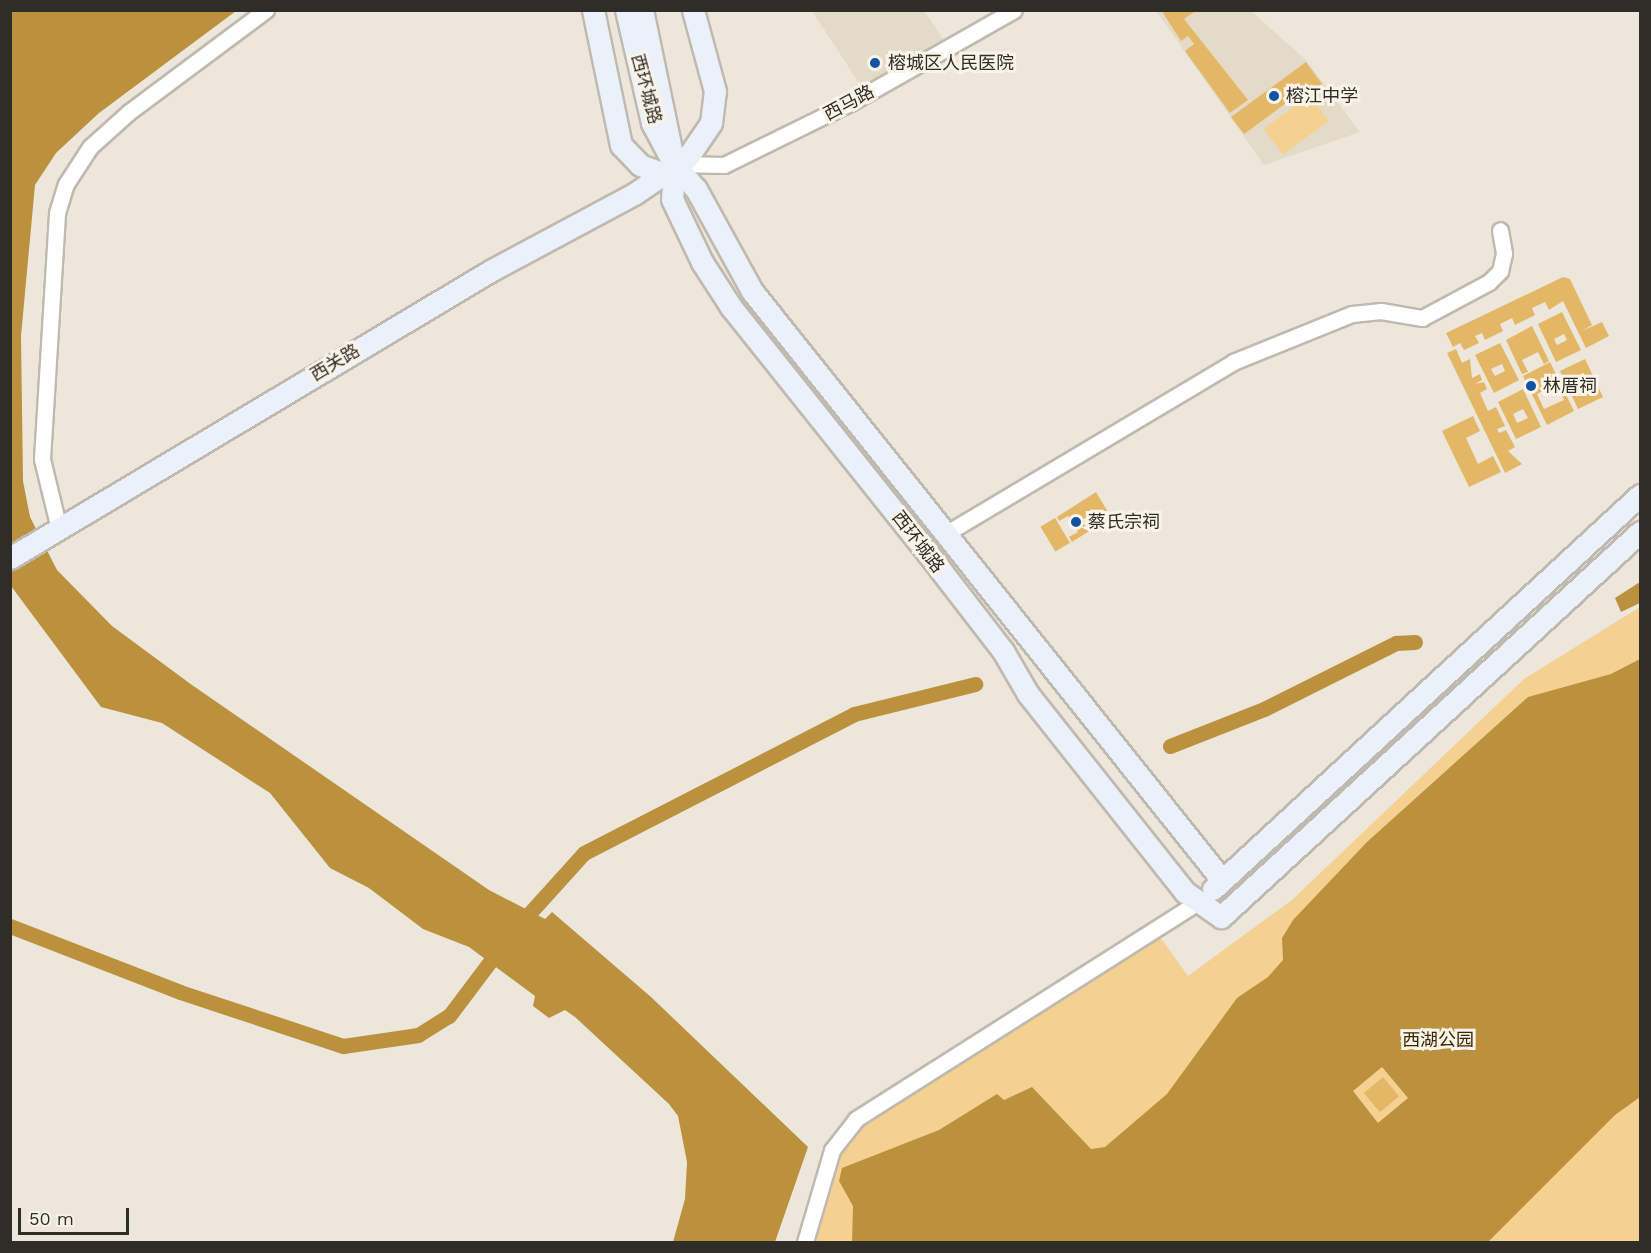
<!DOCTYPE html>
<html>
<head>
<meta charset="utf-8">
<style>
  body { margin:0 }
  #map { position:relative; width:1651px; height:1253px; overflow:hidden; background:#ece6db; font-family:"Work Sans","Noto Sans SC",sans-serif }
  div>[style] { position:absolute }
  .built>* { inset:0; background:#e4dac8 }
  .green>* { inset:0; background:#f4d091; transform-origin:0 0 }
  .water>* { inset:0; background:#bc913e }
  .canal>* { height:15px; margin:-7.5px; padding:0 7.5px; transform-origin:7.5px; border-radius:7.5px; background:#bc913e }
  .building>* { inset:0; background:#e4b766; transform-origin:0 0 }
  .roads { filter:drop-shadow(2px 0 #c0b9af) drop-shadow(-2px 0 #c0b9af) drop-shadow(0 2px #c0b9af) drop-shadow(0 -2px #c0b9af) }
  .street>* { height:15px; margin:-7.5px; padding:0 7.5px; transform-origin:7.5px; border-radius:7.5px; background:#fff }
  .secondary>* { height:21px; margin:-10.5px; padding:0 10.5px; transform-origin:10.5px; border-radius:10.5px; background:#eaf1fa }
  .dots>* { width:16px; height:16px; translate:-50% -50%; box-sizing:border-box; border:3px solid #faf3e8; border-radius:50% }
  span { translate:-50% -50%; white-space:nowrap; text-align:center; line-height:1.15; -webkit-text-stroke:6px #faf3e8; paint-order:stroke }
  .poi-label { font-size:18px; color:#2f2d28 }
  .left { translate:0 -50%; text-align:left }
  .street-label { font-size:18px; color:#2f2d28 }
  .park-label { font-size:18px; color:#392702 }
  .frame { position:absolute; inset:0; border:12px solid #2f2d28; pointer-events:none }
  .scale { position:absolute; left:18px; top:1208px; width:111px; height:27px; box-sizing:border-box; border:3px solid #2f2d28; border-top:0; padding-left:8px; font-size:18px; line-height:21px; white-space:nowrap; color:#2f2d28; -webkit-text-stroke:4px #faf3e8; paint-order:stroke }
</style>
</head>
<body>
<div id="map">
  <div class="built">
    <div style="clip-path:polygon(1160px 10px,1251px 11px,1306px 60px,1360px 132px,1264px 165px,1157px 12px)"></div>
    <div style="clip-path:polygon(812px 11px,924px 11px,945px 41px,861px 86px)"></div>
  </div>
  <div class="green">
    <div style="left:1310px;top:95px;width:32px;height:57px;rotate:54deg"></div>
    <div style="clip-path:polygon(1640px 607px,1640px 1242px,810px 1242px,839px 1144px,875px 1107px,1158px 934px,1188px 976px,1292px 900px,1524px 679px)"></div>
  </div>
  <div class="water">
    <div style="clip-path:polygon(10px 11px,236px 11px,99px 113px,56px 153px,35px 185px,21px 336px,23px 481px,30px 517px,57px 570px,112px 626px,192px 685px,489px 890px,545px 919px,552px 912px,651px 997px,808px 1147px,775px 1242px,673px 1242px,685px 1199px,687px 1162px,678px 1116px,669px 1104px,575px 1017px,565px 1010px,549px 1018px,533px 1006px,535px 996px,469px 947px,423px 929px,369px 888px,330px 868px,270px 793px,162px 723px,101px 707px,11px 586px)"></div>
    <div style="clip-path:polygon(1640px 582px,1640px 603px,1621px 612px,1615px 598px)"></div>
    <div style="clip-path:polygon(evenodd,1640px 659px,1640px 1097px,1615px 1115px,1488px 1242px,852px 1242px,853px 1206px,839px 1181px,842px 1168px,939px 1130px,997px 1094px,1004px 1100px,1032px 1087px,1091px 1149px,1105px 1147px,1167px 1094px,1237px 998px,1268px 977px,1283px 960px,1282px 938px,1293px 920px,1367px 842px,1528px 697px,1611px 674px,1640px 659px,1382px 1067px,1408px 1098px,1378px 1123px,1353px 1091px,1382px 1067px)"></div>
  </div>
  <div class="canal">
    <div style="left:1170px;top:746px;width:101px;rotate:-21.5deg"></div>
    <div style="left:1264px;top:709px;width:148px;rotate:-26.6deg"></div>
    <div style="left:1396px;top:643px;width:19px;rotate:-3deg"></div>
    <div style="left:10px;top:926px;width:182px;rotate:21.2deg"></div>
    <div style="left:180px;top:992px;width:172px;rotate:18.3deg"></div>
    <div style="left:343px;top:1046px;width:76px;rotate:-8.3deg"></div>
    <div style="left:418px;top:1035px;width:36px;rotate:-32deg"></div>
    <div style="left:449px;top:1016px;width:86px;rotate:-53deg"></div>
    <div style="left:518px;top:926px;width:98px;rotate:-47.9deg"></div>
    <div style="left:584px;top:853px;width:304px;rotate:-27.2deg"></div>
    <div style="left:854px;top:714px;width:125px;rotate:-13.9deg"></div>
  </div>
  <div class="building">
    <div style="clip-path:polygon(1166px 10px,1197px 10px,1184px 19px,1248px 100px,1230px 113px,1185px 51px,1194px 44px,1188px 36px,1181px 41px,1163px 13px)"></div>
    <div style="clip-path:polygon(1306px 62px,1322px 84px,1315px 89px,1312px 84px,1244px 134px,1231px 117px)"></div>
    <div style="clip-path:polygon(1563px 277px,1570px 279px,1592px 325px,1582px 331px,1602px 322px,1609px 336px,1586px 348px,1563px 301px,1549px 310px,1545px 302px,1532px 308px,1535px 315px,1515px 325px,1512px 318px,1500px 324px,1503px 331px,1485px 340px,1482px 333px,1475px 336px,1479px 343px,1464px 350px,1460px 343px,1453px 347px,1446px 333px)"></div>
    <div style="clip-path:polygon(evenodd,1562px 312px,1581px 350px,1556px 362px,1538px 324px,1562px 312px,1564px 334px,1567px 340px,1557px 345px,1554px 339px,1564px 334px)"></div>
    <div style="clip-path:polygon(1532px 326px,1549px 361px,1544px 364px,1538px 352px,1522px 360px,1528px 372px,1522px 374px,1506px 340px)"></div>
    <div style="clip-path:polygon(evenodd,1500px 343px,1519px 380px,1494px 393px,1475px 355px,1500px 343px,1502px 364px,1505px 371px,1495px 376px,1491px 369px,1502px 364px)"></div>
    <div style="clip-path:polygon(1456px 349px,1462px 363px,1470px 359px,1472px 378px,1480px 374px,1482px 380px,1475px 384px,1484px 382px,1487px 389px,1480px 393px,1488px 411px,1496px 407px,1505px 426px,1497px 429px,1499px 433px,1506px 430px,1515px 447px,1508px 451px,1522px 464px,1505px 473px,1447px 353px)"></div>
    <div style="clip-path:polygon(evenodd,1585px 359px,1603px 397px,1578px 409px,1560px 371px,1585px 359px,1585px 378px,1590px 387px,1579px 392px,1575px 383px,1585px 378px)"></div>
    <div style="clip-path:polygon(evenodd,1550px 362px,1574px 411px,1547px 425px,1523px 376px,1550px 362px,1556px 384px,1564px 400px,1544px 409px,1537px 394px,1556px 384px)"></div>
    <div style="clip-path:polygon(evenodd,1523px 389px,1541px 427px,1516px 439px,1498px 402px,1523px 389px,1523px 409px,1528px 418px,1517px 423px,1513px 414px,1523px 409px)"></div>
    <div style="clip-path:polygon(1473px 416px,1480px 431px,1466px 438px,1478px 464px,1493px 456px,1501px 472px,1469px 487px,1442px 431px)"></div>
    <div style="clip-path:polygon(1096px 492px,1111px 517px,1072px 542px,1069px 537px,1078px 532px,1068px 516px,1059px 521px,1057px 517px)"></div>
    <div style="left:1055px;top:518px;width:29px;height:17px;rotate:59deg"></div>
    <div style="left:1383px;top:1077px;width:25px;height:25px;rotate:50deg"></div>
  </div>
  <div class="roads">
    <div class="street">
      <div style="left:677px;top:164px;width:47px;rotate:1.2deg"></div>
      <div style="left:724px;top:165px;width:143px;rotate:-26.2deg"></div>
      <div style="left:852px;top:102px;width:186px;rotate:-29.6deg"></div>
      <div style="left:59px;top:529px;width:72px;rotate:-103.7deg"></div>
      <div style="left:42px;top:459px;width:246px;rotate:-86.5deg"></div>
      <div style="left:57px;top:213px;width:30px;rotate:-73deg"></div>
      <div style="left:66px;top:184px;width:44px;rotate:-57deg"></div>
      <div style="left:90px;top:147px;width:52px;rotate:-41.9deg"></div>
      <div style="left:129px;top:112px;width:171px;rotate:-36.7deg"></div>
      <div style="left:945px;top:534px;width:335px;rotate:-30.8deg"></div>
      <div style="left:1233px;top:362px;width:128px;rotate:-22deg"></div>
      <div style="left:1352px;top:314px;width:29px;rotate:-6deg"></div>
      <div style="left:1381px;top:311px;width:42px;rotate:9.7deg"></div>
      <div style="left:1422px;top:318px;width:76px;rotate:-28.2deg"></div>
      <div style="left:1489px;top:282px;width:16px;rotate:-45deg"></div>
      <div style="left:1500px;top:271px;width:18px;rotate:-77deg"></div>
      <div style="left:1504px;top:253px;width:23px;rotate:-100deg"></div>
      <div style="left:805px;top:1242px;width:96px;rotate:-73.6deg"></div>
      <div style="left:832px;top:1150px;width:39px;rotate:-52deg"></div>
      <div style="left:856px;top:1119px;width:409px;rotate:-32.4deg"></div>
    </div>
    <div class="secondary">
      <div style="left:593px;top:10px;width:138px;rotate:78.3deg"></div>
      <div style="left:621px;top:145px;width:28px;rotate:46deg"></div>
      <div style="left:640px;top:165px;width:23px;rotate:20deg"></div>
      <div style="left:626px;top:10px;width:116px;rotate:77deg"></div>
      <div style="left:652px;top:123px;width:47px;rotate:61.8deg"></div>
      <div style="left:674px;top:164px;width:157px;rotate:-101.7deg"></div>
      <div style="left:674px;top:164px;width:35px;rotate:93deg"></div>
      <div style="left:672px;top:199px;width:70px;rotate:64.5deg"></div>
      <div style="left:702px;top:262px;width:54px;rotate:57.2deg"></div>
      <div style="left:731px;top:307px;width:334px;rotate:51.4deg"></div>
      <div style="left:939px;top:568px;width:105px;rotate:52.4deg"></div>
      <div style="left:1003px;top:651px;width:50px;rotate:59.8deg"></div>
      <div style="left:1028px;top:694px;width:253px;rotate:51.6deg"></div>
      <div style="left:1185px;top:892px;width:44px;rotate:34.8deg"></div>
      <div style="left:1221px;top:917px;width:569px;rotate:-42.58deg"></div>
      <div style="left:674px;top:164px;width:33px;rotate:49deg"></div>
      <div style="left:696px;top:189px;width:116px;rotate:61.2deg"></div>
      <div style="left:752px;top:291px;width:754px;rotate:51.41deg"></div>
      <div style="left:10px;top:558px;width:561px;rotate:-30.86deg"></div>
      <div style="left:492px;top:270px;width:161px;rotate:-28.2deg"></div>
      <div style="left:634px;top:194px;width:64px;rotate:-34.2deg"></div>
      <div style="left:687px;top:158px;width:42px;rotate:-55.6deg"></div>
      <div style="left:711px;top:123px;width:32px;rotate:-83deg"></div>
      <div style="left:715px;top:91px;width:84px;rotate:-105.2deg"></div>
      <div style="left:1213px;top:889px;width:581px;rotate:-42.7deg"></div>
    </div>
  </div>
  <div class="dots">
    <div style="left:875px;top:63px;background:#1253a3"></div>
    <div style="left:1274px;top:96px;background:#1253a3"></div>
    <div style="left:1531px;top:386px;background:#1253a3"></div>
    <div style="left:1076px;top:522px;background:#1253a3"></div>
  </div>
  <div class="poi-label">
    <span class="left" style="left:888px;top:63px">榕城区人民医院</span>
    <span class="left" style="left:1286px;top:96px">榕江中学</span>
    <span class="left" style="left:1543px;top:386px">林厝祠</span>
    <span class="left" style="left:1088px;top:522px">蔡氏宗祠</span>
  </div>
  <div class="street-label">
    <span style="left:646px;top:89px;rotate:75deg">西环城路</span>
    <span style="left:849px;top:103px;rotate:-28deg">西马路</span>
    <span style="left:335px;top:363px;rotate:-31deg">西关路</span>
    <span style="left:918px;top:542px;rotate:52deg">西环城路</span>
  </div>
  <div class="park-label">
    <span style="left:1438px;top:1040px">西湖公园</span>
  </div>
  <div class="frame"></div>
  <div class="scale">50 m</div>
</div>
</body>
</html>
